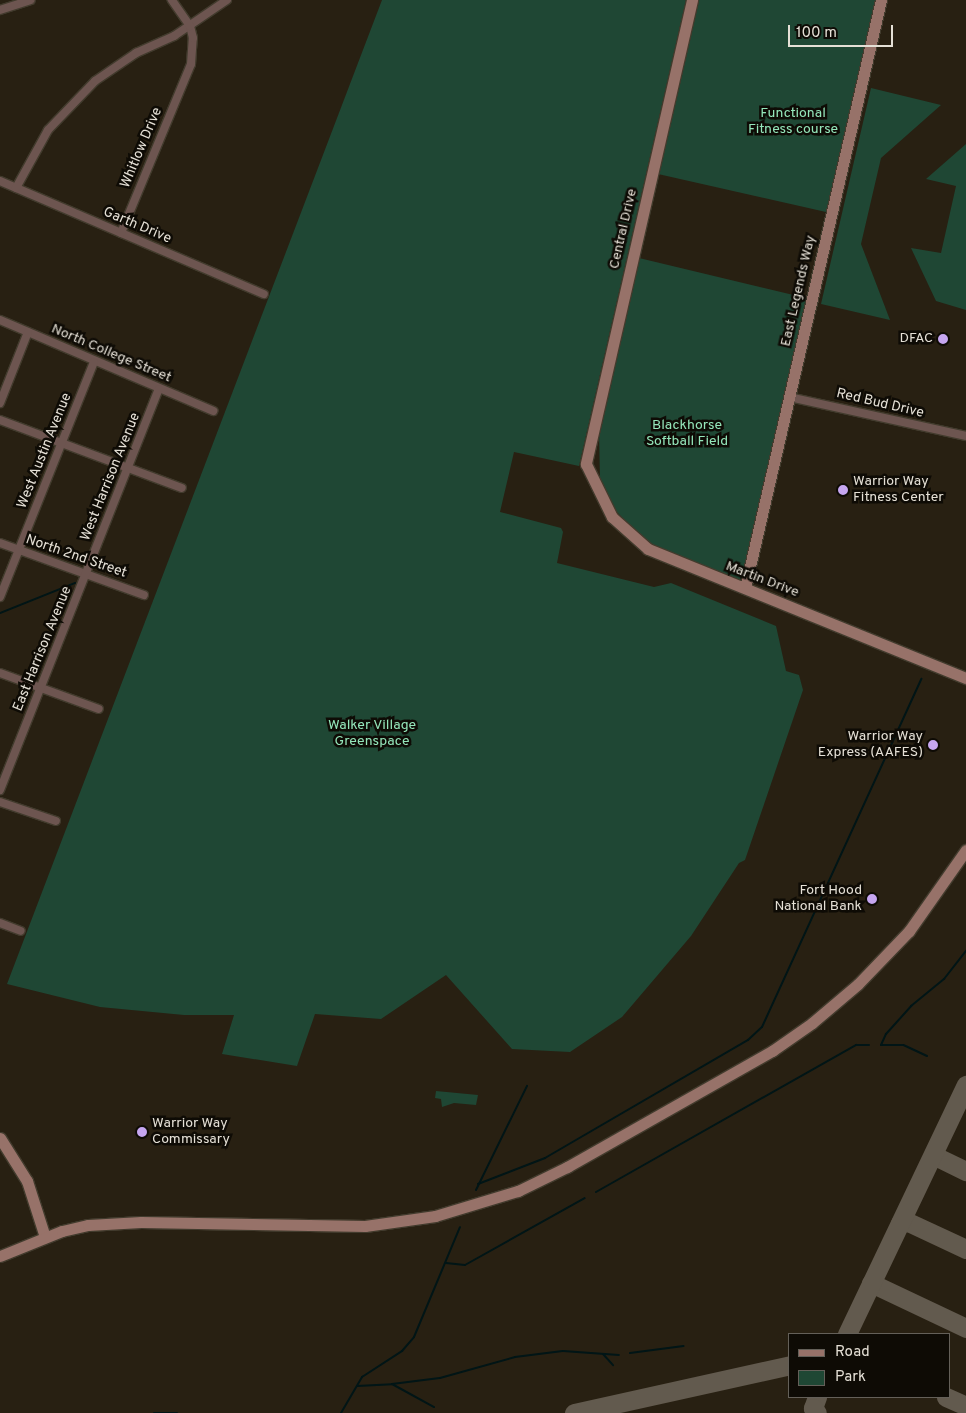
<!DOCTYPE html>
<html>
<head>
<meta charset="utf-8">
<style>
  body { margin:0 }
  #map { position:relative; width:966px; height:1413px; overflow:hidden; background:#282012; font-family:Overpass,sans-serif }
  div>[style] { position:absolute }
  .green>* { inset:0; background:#1f4734 }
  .stream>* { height:2px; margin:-1px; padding:0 1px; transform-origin:1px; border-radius:1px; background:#011516 }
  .taxiway>* { height:19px; margin:-9.5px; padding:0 9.5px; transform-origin:9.5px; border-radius:9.5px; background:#625a4e }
  .roads { filter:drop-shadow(1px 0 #423b2d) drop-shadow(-1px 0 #423b2d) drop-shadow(0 1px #423b2d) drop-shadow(0 -1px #423b2d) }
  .street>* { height:8px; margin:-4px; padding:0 4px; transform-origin:4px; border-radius:4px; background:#6d5550 }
  .secondary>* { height:11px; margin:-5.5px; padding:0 5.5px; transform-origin:5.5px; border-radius:5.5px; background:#977269 }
  .dots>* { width:14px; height:14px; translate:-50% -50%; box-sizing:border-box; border:2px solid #0e0b05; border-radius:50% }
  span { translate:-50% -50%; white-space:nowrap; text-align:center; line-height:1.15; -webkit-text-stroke:5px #0e0b05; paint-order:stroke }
  .park-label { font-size:14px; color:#94e6ba }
  .street-label { font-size:14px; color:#e5e0d6 }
  .poi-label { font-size:14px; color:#e5e0d6 }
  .right { translate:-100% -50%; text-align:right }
  .left { translate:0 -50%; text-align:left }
  .legend { position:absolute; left:788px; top:1333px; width:162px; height:65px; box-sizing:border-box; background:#0e0b05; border:1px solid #646059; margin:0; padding:6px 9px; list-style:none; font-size:15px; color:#e5e0d6 }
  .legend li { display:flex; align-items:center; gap:10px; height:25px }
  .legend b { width:25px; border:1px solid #646059 }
  .scale { position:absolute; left:788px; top:25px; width:105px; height:22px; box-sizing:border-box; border:2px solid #e5e0d6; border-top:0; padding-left:6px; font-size:15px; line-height:18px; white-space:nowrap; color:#e5e0d6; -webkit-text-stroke:4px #0e0b05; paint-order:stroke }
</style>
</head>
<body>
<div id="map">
  <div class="green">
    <div style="clip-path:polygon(382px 0,686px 0,579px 466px,514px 452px,500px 512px,561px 528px,563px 532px,557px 563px,654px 587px,671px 583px,776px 626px,786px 671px,799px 675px,803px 690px,745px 860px,739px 863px,691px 936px,622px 1017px,570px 1052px,512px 1049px,446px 975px,381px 1019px,315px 1014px,297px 1066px,222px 1054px,234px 1015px,184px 1015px,100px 1007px,7px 984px)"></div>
    <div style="clip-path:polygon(699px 0,876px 0,826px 212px,658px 174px)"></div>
    <div style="clip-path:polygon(871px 88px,941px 105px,881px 158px,861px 244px,890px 320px,821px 304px)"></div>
    <div style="clip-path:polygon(966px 144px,966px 310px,936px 301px,911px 248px,941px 253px,956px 186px,926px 179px)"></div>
    <div style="clip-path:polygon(639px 258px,806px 298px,744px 574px,739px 580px,647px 543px,614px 509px,600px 480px,599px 429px)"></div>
    <div style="clip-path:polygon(436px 1091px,478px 1095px,476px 1105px,454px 1103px,442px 1107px,441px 1099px,435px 1098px)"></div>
  </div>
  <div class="stream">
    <div style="left:0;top:613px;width:81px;rotate:-21.8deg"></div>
    <div style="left:927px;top:1056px;width:26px;rotate:-155deg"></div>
    <div style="left:903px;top:1045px;width:22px;rotate:180deg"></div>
    <div style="left:881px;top:1045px;width:12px;rotate:-66deg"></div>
    <div style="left:886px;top:1034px;width:38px;rotate:-48deg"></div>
    <div style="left:911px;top:1006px;width:43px;rotate:-39.3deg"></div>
    <div style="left:944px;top:979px;width:36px;rotate:-52deg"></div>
    <div style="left:478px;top:1184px;width:72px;rotate:-21.2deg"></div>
    <div style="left:545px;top:1158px;width:235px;rotate:-30.2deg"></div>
    <div style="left:748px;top:1040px;width:19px;rotate:-43deg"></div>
    <div style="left:762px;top:1027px;width:383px;rotate:-65.4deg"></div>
    <div style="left:476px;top:1190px;width:116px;rotate:-63.9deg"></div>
    <div style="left:596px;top:1192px;width:299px;rotate:-29.5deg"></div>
    <div style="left:856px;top:1045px;width:13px"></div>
    <div style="left:446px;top:1263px;width:19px;rotate:6deg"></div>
    <div style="left:465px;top:1265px;width:137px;rotate:-29.2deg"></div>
    <div style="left:630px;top:1353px;width:54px;rotate:-7.4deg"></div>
    <div style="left:603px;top:1354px;width:15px;rotate:48deg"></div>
    <div style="left:392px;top:1384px;width:48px;rotate:-7.1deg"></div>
    <div style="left:440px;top:1378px;width:78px;rotate:-15.6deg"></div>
    <div style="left:515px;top:1357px;width:48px;rotate:-7.1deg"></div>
    <div style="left:563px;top:1351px;width:56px;rotate:4.1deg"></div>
    <div style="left:357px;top:1386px;width:35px;rotate:-3deg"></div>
    <div style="left:392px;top:1384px;width:48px;rotate:28.7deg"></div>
    <div style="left:154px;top:1413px;width:23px"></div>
    <div style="left:341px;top:1413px;width:42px;rotate:-59.7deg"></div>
    <div style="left:362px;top:1377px;width:48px;rotate:-33deg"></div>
    <div style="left:402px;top:1351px;width:18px;rotate:-49deg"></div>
    <div style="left:414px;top:1337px;width:119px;rotate:-67.3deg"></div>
  </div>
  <div class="taxiway">
    <div style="left:939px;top:1158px;width:30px;rotate:26deg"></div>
    <div style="left:900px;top:1223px;width:8px;rotate:-7deg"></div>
    <div style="left:908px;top:1222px;width:64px;rotate:25deg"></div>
    <div style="left:871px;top:1283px;width:105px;rotate:25.3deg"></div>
    <div style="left:847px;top:1334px;width:276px;rotate:-64.5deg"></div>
    <div style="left:817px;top:1397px;width:12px;rotate:110deg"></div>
    <div style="left:813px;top:1408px;width:6px;rotate:51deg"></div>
    <div style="left:946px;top:1397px;width:22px;rotate:24deg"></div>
    <div style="left:574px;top:1413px;width:221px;rotate:-12.5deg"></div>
  </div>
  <div class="roads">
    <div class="street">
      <div style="left:0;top:10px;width:32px;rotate:-18deg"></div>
      <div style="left:0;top:181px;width:287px;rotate:23.2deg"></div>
      <div style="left:16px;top:188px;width:66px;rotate:-61.1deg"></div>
      <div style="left:48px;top:130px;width:68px;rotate:-46.2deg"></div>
      <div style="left:95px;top:81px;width:50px;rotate:-34.3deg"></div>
      <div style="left:136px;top:53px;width:42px;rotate:-24.1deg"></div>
      <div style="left:174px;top:36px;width:64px;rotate:-34.2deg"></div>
      <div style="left:121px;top:233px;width:183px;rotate:-67.5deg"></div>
      <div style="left:191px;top:64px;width:26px;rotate:-86deg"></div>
      <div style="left:193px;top:38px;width:12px;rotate:-104deg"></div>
      <div style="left:190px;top:26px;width:32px;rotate:-125deg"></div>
      <div style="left:0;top:320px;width:232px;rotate:23.1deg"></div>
      <div style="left:789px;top:397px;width:181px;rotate:12.4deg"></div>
      <div style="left:0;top:403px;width:76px;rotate:-68.5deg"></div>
      <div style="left:0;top:420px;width:194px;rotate:20.5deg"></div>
      <div style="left:0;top:543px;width:153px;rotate:19.9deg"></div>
      <div style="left:0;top:597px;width:253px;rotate:-68.2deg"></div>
      <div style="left:0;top:673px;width:105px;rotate:20deg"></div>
      <div style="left:0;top:790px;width:431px;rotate:-68.4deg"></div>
      <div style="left:0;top:802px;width:59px;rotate:18.7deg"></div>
      <div style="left:0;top:923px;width:22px;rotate:21deg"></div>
    </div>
    <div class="secondary">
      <div style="left:692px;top:0;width:476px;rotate:102.9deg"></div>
      <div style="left:586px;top:464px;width:59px;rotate:63.9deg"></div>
      <div style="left:612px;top:517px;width:48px;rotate:41.6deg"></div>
      <div style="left:648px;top:549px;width:343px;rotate:22.1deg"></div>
      <div style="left:745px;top:588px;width:604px;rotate:-76.98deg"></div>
      <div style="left:0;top:1138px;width:51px;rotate:57.9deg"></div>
      <div style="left:27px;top:1181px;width:59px;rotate:72.2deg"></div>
      <div style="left:0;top:1256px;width:67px;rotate:-22deg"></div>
      <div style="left:62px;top:1231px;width:27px;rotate:-13deg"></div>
      <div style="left:88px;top:1225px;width:53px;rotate:-3.2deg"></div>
      <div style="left:141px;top:1222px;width:224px;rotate:1deg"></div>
      <div style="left:365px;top:1226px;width:71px;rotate:-8.1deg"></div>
      <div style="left:435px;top:1216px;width:87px;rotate:-16.8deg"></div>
      <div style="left:518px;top:1191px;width:55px;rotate:-26.1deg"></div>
      <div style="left:567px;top:1167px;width:236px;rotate:-29.5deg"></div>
      <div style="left:772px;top:1051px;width:49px;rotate:-35deg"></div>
      <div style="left:812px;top:1023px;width:60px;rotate:-40.3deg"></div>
      <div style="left:858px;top:984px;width:74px;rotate:-46.1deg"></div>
      <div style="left:909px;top:931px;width:99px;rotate:-54.9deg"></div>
    </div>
  </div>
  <div class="dots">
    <div style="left:943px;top:339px;background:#c6a6f0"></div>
    <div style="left:843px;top:490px;background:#c6a6f0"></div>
    <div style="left:933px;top:745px;background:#c6a6f0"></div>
    <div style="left:872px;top:899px;background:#c6a6f0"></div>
    <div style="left:142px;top:1132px;background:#c6a6f0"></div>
  </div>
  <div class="park-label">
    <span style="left:793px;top:122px">Functional<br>Fitness course</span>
    <span style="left:687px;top:434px">Blackhorse<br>Softball Field</span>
    <span style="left:372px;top:734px">Walker Village<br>Greenspace</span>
  </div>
  <div class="street-label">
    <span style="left:142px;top:148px;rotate:-67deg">Whitlow Drive</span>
    <span style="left:137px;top:226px;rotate:23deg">Garth Drive</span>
    <span style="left:624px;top:229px;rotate:-77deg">Central Drive</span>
    <span style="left:799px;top:291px;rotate:-77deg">East Legends Way</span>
    <span style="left:111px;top:354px;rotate:23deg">North College Street</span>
    <span style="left:880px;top:404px;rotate:13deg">Red Bud Drive</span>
    <span style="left:45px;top:451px;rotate:-68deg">West Austin Avenue</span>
    <span style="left:111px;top:477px;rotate:-68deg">West Harrison Avenue</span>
    <span style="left:76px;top:557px;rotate:19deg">North 2nd Street</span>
    <span style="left:762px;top:580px;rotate:21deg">Martin Drive</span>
    <span style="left:43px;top:649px;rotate:-68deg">East Harrison Avenue</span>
  </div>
  <div class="poi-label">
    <span class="right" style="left:933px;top:339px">DFAC</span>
    <span class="left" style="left:853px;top:490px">Warrior Way<br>Fitness Center</span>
    <span class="right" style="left:923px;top:745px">Warrior Way<br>Express (AAFES)</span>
    <span class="right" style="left:862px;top:899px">Fort Hood<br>National Bank</span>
    <span class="left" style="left:152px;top:1132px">Warrior Way<br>Commissary</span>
  </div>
  <ul class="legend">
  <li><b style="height:6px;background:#977269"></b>Road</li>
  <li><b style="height:14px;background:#1f4734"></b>Park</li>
  </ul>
  <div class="scale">100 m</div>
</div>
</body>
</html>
